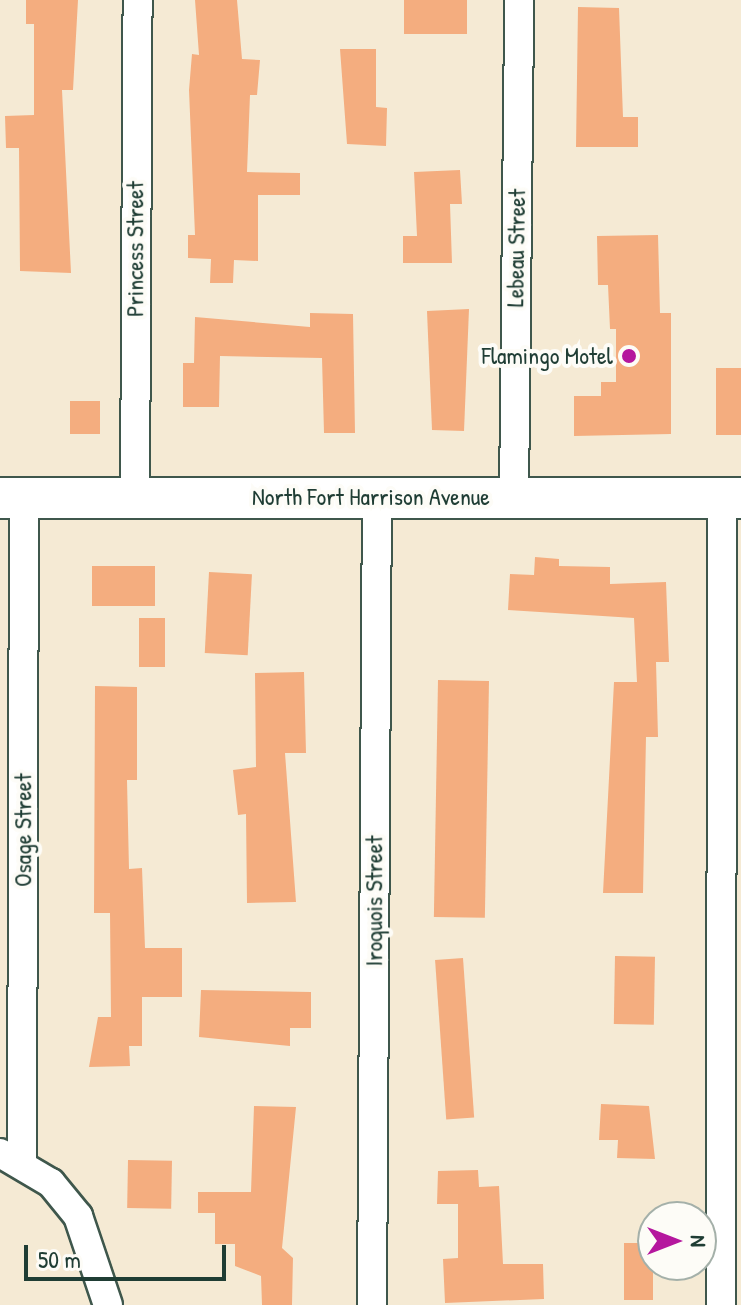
<!DOCTYPE html>
<html>
<head>
<meta charset="utf-8">
<style>
  body { margin:0 }
  #map { position:relative; width:741px; height:1305px; overflow:hidden; background:#f5ead4; font-family:"Patrick Hand",sans-serif }
  div>[style] { position:absolute }
  .building>* { inset:0; background:#f4ad7f; transform-origin:0 0 }
  .roads { filter:drop-shadow(2px 0 #3f574c) drop-shadow(-2px 0 #3f574c) drop-shadow(0 2px #3f574c) drop-shadow(0 -2px #3f574c) }
  .minor>* { height:28px; margin:-14px; padding:0 14px; transform-origin:14px; border-radius:14px; background:#fff }
  .secondary>* { height:40px; margin:-20px; padding:0 20px; transform-origin:20px; border-radius:20px; background:#fff }
  .dots>* { width:22px; height:22px; translate:-50% -50%; box-sizing:border-box; border:4px solid #fdfcf7; border-radius:50% }
  span { translate:-50% -50%; white-space:nowrap; text-align:center; line-height:1.15; -webkit-text-stroke:8px #fdfcf7; paint-order:stroke }
  .street-label { font-size:24px; color:#1f3d34 }
  .poi-label { font-size:24px; color:#1f3d34 }
  .right { translate:-100% -50%; text-align:right }
  .north { position:absolute; left:637px; top:1201px; width:80px; height:80px; box-sizing:border-box; background:#fdfcf7; border:2px solid #a4b0a9; border-radius:50%; rotate:90deg; font-size:22px; font-weight:700; line-height:32px; text-align:center; color:#1f3d34 }
  .north::after { content:''; display:block; margin:auto; width:28px; height:36px; background:#b5179e; clip-path:polygon(50% 0,100% 100%,50% 72%,0 100%) }
  .scale { position:absolute; left:24px; top:1245px; width:202px; height:36px; box-sizing:border-box; border:4px solid #1f3d34; border-top:0; padding-left:10px; font-size:24px; line-height:28px; white-space:nowrap; color:#1f3d34; -webkit-text-stroke:6px #fdfcf7; paint-order:stroke }
</style>
</head>
<body>
<div id="map">
  <div class="building">
    <div style="clip-path:polygon(26px 0,78px 0,73px 90px,62px 90px,71px 273px,20px 271px,19px 148px,6px 148px,5px 116px,34px 115px,34px 24px,26px 24px)"></div>
    <div style="clip-path:polygon(195px 0,237px 0,242px 59px,260px 60px,257px 95px,250px 95px,247px 172px,300px 173px,300px 195px,258px 195px,258px 261px,234px 260px,233px 283px,210px 283px,211px 259px,188px 258px,188px 235px,195px 235px,189px 90px,192px 54px,199px 55px)"></div>
    <div style="left:404px;top:0;width:63px;height:34px"></div>
    <div style="clip-path:polygon(578px 7px,619px 8px,623px 117px,638px 117px,638px 147px,576px 147px)"></div>
    <div style="clip-path:polygon(340px 49px,376px 49px,376px 107px,387px 108px,386px 146px,347px 144px)"></div>
    <div style="clip-path:polygon(460px 170px,462px 204px,450px 204px,452px 263px,403px 263px,403px 236px,417px 236px,414px 172px)"></div>
    <div style="clip-path:polygon(658px 235px,660px 313px,671px 313px,671px 434px,574px 436px,574px 396px,601px 396px,601px 382px,616px 382px,616px 329px,610px 329px,608px 285px,598px 285px,597px 236px)"></div>
    <div style="clip-path:polygon(469px 309px,464px 431px,432px 430px,427px 311px)"></div>
    <div style="clip-path:polygon(310px 313px,353px 314px,355px 433px,324px 433px,322px 358px,220px 356px,219px 407px,183px 407px,183px 363px,194px 363px,195px 317px,310px 327px)"></div>
    <div style="left:716px;top:368px;width:25px;height:67px"></div>
    <div style="left:70px;top:401px;width:30px;height:33px"></div>
    <div style="clip-path:polygon(535px 557px,559px 559px,559px 566px,610px 567px,610px 584px,666px 582px,669px 662px,656px 662px,658px 737px,646px 737px,643px 893px,603px 893px,614px 682px,637px 682px,634px 618px,508px 610px,510px 574px,534px 575px)"></div>
    <div style="left:92px;top:566px;width:63px;height:40px"></div>
    <div style="left:209px;top:572px;width:43px;height:81px;rotate:3deg"></div>
    <div style="left:139px;top:618px;width:26px;height:49px"></div>
    <div style="clip-path:polygon(304px 672px,306px 753px,285px 753px,296px 902px,247px 903px,246px 814px,238px 815px,233px 770px,256px 767px,255px 673px)"></div>
    <div style="left:438px;top:680px;width:51px;height:237px;rotate:1deg"></div>
    <div style="clip-path:polygon(95px 686px,137px 687px,137px 780px,127px 780px,129px 869px,142px 868px,145px 948px,182px 948px,182px 997px,142px 997px,142px 1046px,129px 1046px,130px 1066px,89px 1067px,98px 1017px,111px 1017px,110px 913px,94px 913px)"></div>
    <div style="left:615px;top:956px;width:40px;height:68px;rotate:1deg"></div>
    <div style="left:463px;top:958px;width:160px;height:28px;rotate:86deg"></div>
    <div style="clip-path:polygon(201px 990px,311px 992px,311px 1028px,290px 1028px,290px 1046px,199px 1037px)"></div>
    <div style="clip-path:polygon(601px 1104px,649px 1106px,655px 1159px,617px 1158px,618px 1140px,599px 1140px)"></div>
    <div style="clip-path:polygon(254px 1106px,296px 1107px,282px 1248px,293px 1258px,292px 1305px,262px 1305px,261px 1276px,235px 1266px,235px 1244px,215px 1244px,215px 1213px,198px 1213px,198px 1192px,251px 1192px)"></div>
    <div style="left:128px;top:1160px;width:44px;height:48px;rotate:1deg"></div>
    <div style="clip-path:polygon(478px 1170px,479px 1187px,499px 1186px,503px 1264px,543px 1264px,544px 1299px,445px 1303px,443px 1259px,458px 1258px,458px 1204px,437px 1204px,438px 1171px)"></div>
    <div style="left:624px;top:1243px;width:29px;height:57px"></div>
  </div>
  <div class="roads">
    <div class="minor">
      <div style="left:514px;top:497px;width:497px;rotate:-89.4deg"></div>
      <div style="left:135px;top:498px;width:498px;rotate:-89.7deg"></div>
      <div style="left:0;top:1153px;width:59px;rotate:30.5deg"></div>
      <div style="left:51px;top:1183px;width:43px;rotate:50.7deg"></div>
      <div style="left:78px;top:1216px;width:94px;rotate:71.4deg"></div>
      <div style="left:22px;top:1162px;width:664px;rotate:-89.83deg"></div>
      <div style="left:372px;top:1305px;width:808px;rotate:-89.65deg"></div>
      <div style="left:721px;top:1305px;width:807px;rotate:-89.93deg"></div>
    </div>
    <div class="secondary">
      <div style="left:0;top:498px;width:741px"></div>
    </div>
  </div>
  <div class="dots">
    <div style="left:629px;top:356px;background:#b5179e"></div>
  </div>
  <div class="street-label">
    <span style="left:516px;top:248px;rotate:-89deg">Lebeau Street</span>
    <span style="left:135px;top:249px;rotate:-90deg">Princess Street</span>
    <span style="left:371px;top:497px">North Fort Harrison Avenue</span>
    <span style="left:23px;top:830px;rotate:-90deg">Osage Street</span>
    <span style="left:374px;top:901px;rotate:-90deg">Iroquois Street</span>
  </div>
  <div class="poi-label">
    <span class="right" style="left:613px;top:356px">Flamingo Motel</span>
  </div>
  <div class="north">N</div>
  <div class="scale">50 m</div>
</div>
</body>
</html>
